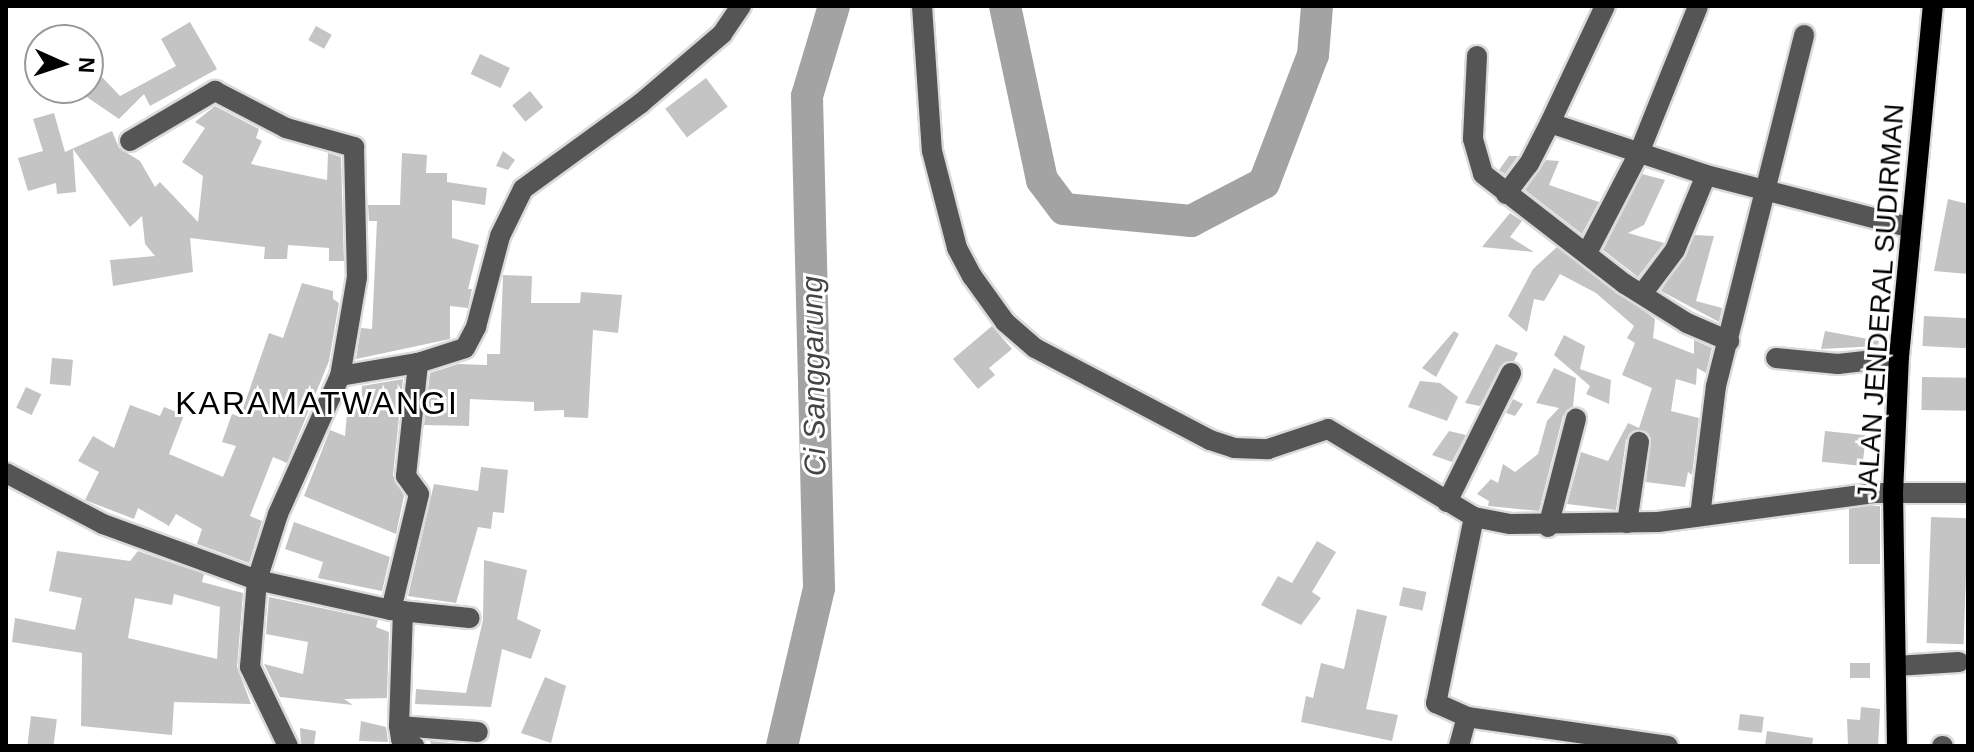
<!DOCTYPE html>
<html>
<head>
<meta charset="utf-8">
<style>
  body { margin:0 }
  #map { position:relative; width:1974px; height:752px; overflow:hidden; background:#fff; font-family:Arial,sans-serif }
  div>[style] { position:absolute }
  .river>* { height:32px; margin:-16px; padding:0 16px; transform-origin:16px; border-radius:16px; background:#a3a3a3 }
  .building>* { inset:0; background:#c4c4c4; transform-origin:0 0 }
  .roads { filter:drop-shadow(2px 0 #dbdbdb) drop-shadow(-2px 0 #dbdbdb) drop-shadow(0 2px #dbdbdb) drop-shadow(0 -2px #dbdbdb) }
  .minor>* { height:20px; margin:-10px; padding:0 10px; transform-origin:10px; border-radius:10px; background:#555 }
  .major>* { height:20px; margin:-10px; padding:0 10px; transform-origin:10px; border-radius:10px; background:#000 }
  span { translate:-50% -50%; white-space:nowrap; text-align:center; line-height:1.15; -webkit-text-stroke:6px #fff; paint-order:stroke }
  .street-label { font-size:28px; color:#000 }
  .water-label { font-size:30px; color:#444; font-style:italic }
  .quarter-label { font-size:32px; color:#000; letter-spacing:2px }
  .frame { position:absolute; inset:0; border:8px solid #000; pointer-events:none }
  .north { position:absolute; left:24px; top:24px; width:80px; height:80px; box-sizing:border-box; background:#fff; border:2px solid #999; border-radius:50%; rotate:93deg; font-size:22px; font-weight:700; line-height:32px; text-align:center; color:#000 }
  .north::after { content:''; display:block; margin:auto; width:28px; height:36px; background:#000; clip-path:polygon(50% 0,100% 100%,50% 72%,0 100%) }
</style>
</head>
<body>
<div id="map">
  <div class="river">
    <div style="left:1005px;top:6px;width:178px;rotate:78deg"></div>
    <div style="left:1042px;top:180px;width:36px;rotate:53deg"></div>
    <div style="left:1064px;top:209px;width:128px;rotate:5.4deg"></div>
    <div style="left:1191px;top:221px;width:82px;rotate:-27.5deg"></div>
    <div style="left:1264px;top:183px;width:137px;rotate:-69.1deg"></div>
    <div style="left:1313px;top:55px;width:49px;rotate:-85.3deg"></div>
    <div style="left:782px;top:746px;width:162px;rotate:-76.8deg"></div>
    <div style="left:819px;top:588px;width:492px;rotate:-91.4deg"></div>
    <div style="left:807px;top:96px;width:94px;rotate:-73.3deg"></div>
  </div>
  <div class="building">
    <div style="clip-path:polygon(190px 22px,217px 69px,150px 106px,144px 94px,119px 119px,84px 95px,102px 77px,120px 96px,176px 66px,161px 39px)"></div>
    <div style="left:316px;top:26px;width:18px;height:16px;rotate:29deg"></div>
    <div style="left:480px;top:54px;width:33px;height:22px;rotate:25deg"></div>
    <div style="left:706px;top:78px;width:36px;height:51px;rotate:53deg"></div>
    <div style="left:530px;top:91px;width:21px;height:23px;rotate:51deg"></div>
    <div style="clip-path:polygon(215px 106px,259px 129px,256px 138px,262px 141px,251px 164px,327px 180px,328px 153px,341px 157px,344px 261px,329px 261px,329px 248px,288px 245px,287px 259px,264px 259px,265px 247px,190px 238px,193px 272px,113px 286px,110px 260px,155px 256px,145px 244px,142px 216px,130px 227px,73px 149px,76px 192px,57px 194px,56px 183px,28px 191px,18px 158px,43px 151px,33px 119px,54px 113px,65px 152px,112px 131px,119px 148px,140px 161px,155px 187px,160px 182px,198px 222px,203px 176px,182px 162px,205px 128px,195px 122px)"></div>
    <div style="clip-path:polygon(503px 151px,515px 160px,508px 170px,496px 166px)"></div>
    <div style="clip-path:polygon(402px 153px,427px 155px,426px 173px,447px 173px,447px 182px,487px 188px,485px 205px,452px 200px,452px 238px,479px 245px,468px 289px,472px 289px,468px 308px,450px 306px,450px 339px,356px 359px,361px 328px,372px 329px,377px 221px,369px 221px,368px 205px,400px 205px)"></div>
    <div style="clip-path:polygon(1509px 156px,1518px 156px,1505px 174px,1499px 170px)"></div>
    <div style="clip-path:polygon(1546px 160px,1559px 161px,1549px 185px,1599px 202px,1582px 234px,1525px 190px)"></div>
    <div style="clip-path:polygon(1642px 174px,1665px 180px,1644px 225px,1628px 233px,1664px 243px,1638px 277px,1603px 250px)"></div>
    <div style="clip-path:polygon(1948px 199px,1968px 204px,1968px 274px,1934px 271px)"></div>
    <div style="clip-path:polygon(1510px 213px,1522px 221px,1510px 237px,1534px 252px,1482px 247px)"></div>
    <div style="clip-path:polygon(1695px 235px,1714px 236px,1696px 301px,1722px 308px,1719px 322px,1661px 291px)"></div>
    <div style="clip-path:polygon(1557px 247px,1655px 319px,1653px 338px,1694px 354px,1694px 340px,1712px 348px,1706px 373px,1697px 368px,1696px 385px,1676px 379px,1671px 411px,1699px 418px,1692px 475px,1688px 472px,1685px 487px,1646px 482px,1651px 438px,1635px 430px,1626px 440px,1616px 510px,1567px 504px,1581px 452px,1608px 461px,1628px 423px,1639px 428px,1652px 388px,1622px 375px,1635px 343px,1627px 338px,1634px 326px,1596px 293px,1560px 274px,1544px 301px,1534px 299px,1527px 332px,1508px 316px,1533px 269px)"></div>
    <div style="clip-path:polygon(503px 275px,532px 276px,531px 303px,580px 303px,581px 292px,622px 295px,618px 333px,593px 330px,588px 418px,564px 417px,564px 410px,534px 411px,534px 402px,470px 399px,469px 426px,424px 425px,430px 373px,458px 364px,487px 365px,487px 354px,500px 354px)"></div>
    <div style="clip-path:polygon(302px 283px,333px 291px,333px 299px,339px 303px,329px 361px,287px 463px,273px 457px,250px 516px,262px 521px,249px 563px,197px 544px,202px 529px,176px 514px,169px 526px,138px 508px,134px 519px,85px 500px,99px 472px,78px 461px,93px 436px,114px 448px,130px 405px,160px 416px,164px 407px,184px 415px,169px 454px,223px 477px,236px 446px,222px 442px,232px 414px,240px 417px,269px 333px,283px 338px)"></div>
    <div style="left:1924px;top:316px;width:44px;height:30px;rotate:3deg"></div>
    <div style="clip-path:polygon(992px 326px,1012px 349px,989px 368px,995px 375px,978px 389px,953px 359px)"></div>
    <div style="clip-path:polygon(1454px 331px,1459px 334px,1436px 377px,1422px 368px)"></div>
    <div style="clip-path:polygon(1825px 331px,1879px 341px,1878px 346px,1821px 349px)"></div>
    <div style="clip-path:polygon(1564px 335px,1585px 346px,1580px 369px,1611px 380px,1609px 404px,1586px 394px,1590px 386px,1554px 355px)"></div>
    <div style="clip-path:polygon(1496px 344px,1518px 353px,1514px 361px,1500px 367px,1480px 406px,1465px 403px)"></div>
    <div style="left:52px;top:358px;width:21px;height:26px;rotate:5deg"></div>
    <div style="clip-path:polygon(1554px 368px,1576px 378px,1573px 406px,1563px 416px,1539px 511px,1488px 506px,1489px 501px,1477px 494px,1491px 479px,1498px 483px,1503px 464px,1515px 472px,1538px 454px,1547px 421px,1559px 408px,1536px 403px)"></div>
    <div style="left:1922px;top:377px;width:46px;height:33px;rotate:1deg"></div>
    <div style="clip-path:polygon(403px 379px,393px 475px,404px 496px,396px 534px,304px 496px,330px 430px,345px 436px,348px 401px,361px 403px,362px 386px)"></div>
    <div style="clip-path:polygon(1420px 381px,1440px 383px,1458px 397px,1447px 421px,1408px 407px)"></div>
    <div style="left:26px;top:387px;width:17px;height:23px;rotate:25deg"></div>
    <div style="clip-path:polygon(1513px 399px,1523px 404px,1515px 416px,1506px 413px)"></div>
    <div style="clip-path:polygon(1449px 431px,1466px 435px,1452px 462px,1432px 455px)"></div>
    <div style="left:1825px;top:431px;width:41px;height:31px;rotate:6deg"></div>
    <div style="clip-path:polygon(481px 467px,508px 470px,504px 513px,493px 512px,491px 529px,478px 527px,456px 603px,408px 596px,434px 484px,478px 491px)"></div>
    <div style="left:1880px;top:506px;width:58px;height:31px;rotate:90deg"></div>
    <div style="left:1931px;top:517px;width:37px;height:126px;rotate:2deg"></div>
    <div style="clip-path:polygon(294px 522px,390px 557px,382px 591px,318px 578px,323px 562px,285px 549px)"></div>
    <div style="clip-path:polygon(1317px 541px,1336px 552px,1312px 592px,1321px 598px,1301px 625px,1261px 605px,1278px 576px,1292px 583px)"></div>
    <div style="clip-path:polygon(evenodd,57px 551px,130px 561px,138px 551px,204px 574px,202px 582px,243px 593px,237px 667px,251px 704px,174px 702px,172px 735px,81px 726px,82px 653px,12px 642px,15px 618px,75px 630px,82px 598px,49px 591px,57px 551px,174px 594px,220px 607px,217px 659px,128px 638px,135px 598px,172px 605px,174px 594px)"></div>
    <div style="clip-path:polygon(484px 560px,527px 570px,517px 619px,541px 630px,531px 659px,502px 649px,491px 707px,415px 704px,416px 689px,466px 693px,483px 620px)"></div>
    <div style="left:1403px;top:587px;width:24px;height:19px;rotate:12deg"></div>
    <div style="clip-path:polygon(269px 597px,378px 620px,376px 627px,389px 632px,387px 698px,344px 699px,353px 705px,280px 697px,264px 664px,303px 674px,308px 642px,266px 634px)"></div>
    <div style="clip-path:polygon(1357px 609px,1387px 616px,1366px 709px,1398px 715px,1392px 741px,1301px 722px,1306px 696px,1313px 698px,1321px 663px,1344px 669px)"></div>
    <div style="left:1850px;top:663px;width:20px;height:15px"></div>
    <div style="clip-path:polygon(545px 677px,566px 686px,551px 743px,521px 733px)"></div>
    <div style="clip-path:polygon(1861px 707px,1880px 709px,1878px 746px,1848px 746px,1847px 719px,1860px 720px)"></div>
    <div style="left:1740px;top:714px;width:24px;height:16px;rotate:7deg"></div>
    <div style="left:31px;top:716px;width:26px;height:28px;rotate:7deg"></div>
    <div style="clip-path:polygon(361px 721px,386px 727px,388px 742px,359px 741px)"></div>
    <div style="clip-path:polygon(300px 728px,316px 731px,314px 746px,301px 746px)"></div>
    <div style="clip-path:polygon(1767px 731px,1813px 738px,1812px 746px,1765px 746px)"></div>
    <div style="clip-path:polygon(430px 741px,472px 745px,472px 746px,432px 746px)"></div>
  </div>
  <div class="roads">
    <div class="minor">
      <div style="left:922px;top:6px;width:145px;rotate:86.1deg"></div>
      <div style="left:932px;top:151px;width:100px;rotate:75.5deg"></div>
      <div style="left:957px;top:248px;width:32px;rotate:62deg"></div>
      <div style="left:972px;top:276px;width:57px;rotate:54.3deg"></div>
      <div style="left:1005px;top:322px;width:40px;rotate:41deg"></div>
      <div style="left:1035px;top:348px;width:198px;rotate:27.7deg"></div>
      <div style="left:1210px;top:440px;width:25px;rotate:18deg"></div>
      <div style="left:1234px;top:448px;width:34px;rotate:2deg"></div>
      <div style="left:1268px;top:449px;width:63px;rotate:-18.4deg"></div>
      <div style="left:1328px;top:429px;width:170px;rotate:31.1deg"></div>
      <div style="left:1474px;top:517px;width:37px;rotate:11deg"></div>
      <div style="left:1510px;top:524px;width:148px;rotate:-0.8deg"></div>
      <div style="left:1658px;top:522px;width:218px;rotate:-7.6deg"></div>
      <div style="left:1874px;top:493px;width:94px"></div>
      <div style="left:1605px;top:6px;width:129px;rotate:115.2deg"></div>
      <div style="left:1550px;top:123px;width:164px;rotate:18.4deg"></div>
      <div style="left:1706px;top:175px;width:210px;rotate:14.4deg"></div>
      <div style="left:1477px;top:56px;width:83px;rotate:92.8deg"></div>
      <div style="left:1473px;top:139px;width:36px;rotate:74deg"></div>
      <div style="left:1483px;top:174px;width:180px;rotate:37.8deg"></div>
      <div style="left:1625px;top:284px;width:73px;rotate:32.2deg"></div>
      <div style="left:1687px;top:323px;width:46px;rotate:23.2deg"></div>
      <div style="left:130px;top:141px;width:99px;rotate:-30.5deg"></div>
      <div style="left:215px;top:91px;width:80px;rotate:27.5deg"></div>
      <div style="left:286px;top:128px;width:71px;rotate:15.6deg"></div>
      <div style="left:354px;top:147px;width:130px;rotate:88.7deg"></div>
      <div style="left:357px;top:277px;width:100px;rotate:99.7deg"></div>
      <div style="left:1506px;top:194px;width:38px;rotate:-53deg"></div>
      <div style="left:1529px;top:164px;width:46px;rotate:-62.9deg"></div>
      <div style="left:1588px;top:251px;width:110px;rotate:-62.5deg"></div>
      <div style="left:1639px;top:153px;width:158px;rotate:-68.1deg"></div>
      <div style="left:1642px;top:294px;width:55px;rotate:-53.1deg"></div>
      <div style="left:1675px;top:250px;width:81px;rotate:-67.5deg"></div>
      <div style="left:1776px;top:358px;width:62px;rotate:5.5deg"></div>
      <div style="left:1838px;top:364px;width:61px;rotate:-6.5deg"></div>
      <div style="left:6px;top:473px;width:110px;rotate:27.7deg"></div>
      <div style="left:103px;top:524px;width:164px;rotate:20deg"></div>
      <div style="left:257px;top:580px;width:137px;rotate:12.6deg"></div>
      <div style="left:391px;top:610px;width:79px;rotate:5.8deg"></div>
      <div style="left:1447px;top:502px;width:144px;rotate:-63.6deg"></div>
      <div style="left:1700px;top:516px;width:131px;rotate:-83deg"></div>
      <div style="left:1716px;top:386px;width:362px;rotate:-75.9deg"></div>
      <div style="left:1474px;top:517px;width:190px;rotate:101.5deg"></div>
      <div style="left:1436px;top:703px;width:34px;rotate:24deg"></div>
      <div style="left:1467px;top:717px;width:203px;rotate:8.2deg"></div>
      <div style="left:1627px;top:523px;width:82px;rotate:-81.6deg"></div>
      <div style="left:1548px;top:527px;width:112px;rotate:-75.5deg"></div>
      <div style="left:391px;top:610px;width:119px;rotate:-76.4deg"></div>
      <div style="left:419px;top:494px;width:22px;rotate:-126deg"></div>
      <div style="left:406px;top:476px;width:114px;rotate:-83.9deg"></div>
      <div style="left:403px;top:611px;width:115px;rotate:92deg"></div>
      <div style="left:399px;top:726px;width:79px;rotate:4.3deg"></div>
      <div style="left:1896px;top:666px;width:63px;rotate:-3.6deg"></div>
      <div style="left:399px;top:726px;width:13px;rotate:81deg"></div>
      <div style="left:401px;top:739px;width:15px;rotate:28deg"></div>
      <div style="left:288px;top:746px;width:88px;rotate:-115.7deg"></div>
      <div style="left:250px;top:667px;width:87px;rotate:-85.4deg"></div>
      <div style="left:257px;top:580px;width:69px;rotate:-72.3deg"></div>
      <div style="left:278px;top:514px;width:151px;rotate:-65.8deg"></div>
      <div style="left:340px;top:376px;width:79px;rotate:-9.5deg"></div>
      <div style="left:418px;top:363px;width:49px;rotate:-17.7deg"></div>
      <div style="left:465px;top:348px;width:24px;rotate:-62deg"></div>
      <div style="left:476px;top:327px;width:94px;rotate:-75.2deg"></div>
      <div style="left:500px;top:236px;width:52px;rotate:-63.9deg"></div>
      <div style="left:523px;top:189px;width:145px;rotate:-36deg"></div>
      <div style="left:640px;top:104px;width:108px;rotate:-40.5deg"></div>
      <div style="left:722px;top:34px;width:34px;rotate:-56deg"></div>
      <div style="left:1459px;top:746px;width:30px;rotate:-75deg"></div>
      <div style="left:1942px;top:746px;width:1px"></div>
    </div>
    <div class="major">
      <div style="left:1897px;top:746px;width:253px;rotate:-90.9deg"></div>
      <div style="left:1893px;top:493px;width:136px;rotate:-87.5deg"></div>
      <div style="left:1899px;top:357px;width:353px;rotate:-84.5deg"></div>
    </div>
  </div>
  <div class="street-label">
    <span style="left:1881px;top:302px;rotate:-86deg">JALAN JENDERAL SUDIRMAN</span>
  </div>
  <div class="water-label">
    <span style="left:814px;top:376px;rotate:-91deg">Ci Sanggarung</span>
  </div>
  <div class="quarter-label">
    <span style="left:317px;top:403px">KARAMATWANGI</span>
  </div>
  <div class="frame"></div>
  <div class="north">N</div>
</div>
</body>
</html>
